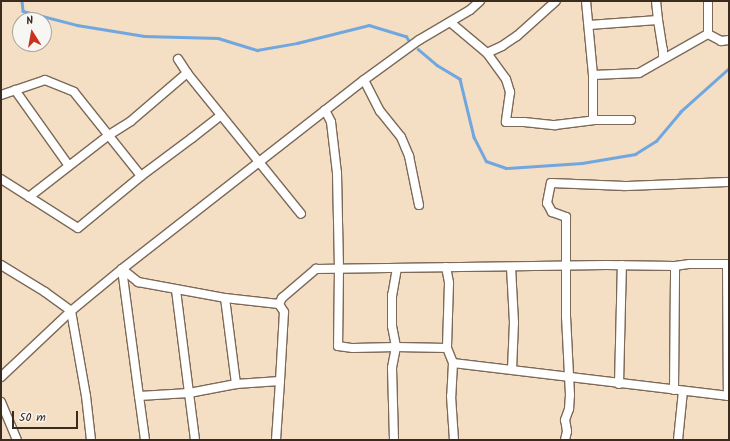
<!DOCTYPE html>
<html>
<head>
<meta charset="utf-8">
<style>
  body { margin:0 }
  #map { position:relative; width:730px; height:441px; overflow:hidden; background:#f4dec4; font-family:Kalam,sans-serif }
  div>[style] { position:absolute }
  .stream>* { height:2.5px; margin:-1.25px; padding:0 1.25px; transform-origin:1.25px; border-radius:1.25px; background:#71a7df }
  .roads { filter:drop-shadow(1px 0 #7c6958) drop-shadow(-1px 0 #7c6958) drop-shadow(0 1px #7c6958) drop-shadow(0 -1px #7c6958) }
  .street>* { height:8px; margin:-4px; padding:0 4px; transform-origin:4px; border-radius:4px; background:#fff }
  span { translate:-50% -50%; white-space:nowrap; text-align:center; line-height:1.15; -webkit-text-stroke:3.5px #f6f6f2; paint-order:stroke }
  .frame { position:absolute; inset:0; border:2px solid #3b2a1e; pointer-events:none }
  .north { position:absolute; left:12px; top:12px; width:40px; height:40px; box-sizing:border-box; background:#f6f6f2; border:1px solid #aba49d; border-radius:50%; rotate:349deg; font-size:11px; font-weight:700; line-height:16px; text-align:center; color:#3b2a1e }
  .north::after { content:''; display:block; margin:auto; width:14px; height:18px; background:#c8321e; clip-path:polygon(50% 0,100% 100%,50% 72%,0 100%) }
  .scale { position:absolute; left:12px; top:411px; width:66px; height:18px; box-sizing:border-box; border:2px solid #3b2a1e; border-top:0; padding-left:5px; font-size:12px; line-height:14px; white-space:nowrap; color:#3b2a1e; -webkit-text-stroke:3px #f6f6f2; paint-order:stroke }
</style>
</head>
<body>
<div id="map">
  <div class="stream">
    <div style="left:22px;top:1px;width:10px;rotate:84deg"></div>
    <div style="left:23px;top:11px;width:56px;rotate:14.5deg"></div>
    <div style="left:77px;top:25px;width:68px;rotate:9.3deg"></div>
    <div style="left:144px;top:36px;width:74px;rotate:1.5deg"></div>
    <div style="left:218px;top:38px;width:41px;rotate:17.1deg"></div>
    <div style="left:257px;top:50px;width:41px;rotate:-9.9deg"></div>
    <div style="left:297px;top:43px;width:74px;rotate:-14deg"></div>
    <div style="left:369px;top:25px;width:39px;rotate:17deg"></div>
    <div style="left:406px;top:36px;width:4px;rotate:56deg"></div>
    <div style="left:418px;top:49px;width:25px;rotate:40deg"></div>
    <div style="left:437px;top:65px;width:27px;rotate:31deg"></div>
    <div style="left:460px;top:79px;width:60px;rotate:76.4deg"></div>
    <div style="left:474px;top:137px;width:27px;rotate:63deg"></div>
    <div style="left:486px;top:161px;width:21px;rotate:19deg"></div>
    <div style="left:506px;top:168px;width:76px;rotate:-3.8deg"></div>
    <div style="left:582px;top:163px;width:54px;rotate:-9.6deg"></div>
    <div style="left:635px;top:154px;width:25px;rotate:-32deg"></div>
    <div style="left:656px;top:141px;width:38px;rotate:-50deg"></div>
    <div style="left:680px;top:112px;width:66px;rotate:-41.9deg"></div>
  </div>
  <div class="roads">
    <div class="street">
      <div style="left:480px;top:1px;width:13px;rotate:138deg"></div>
      <div style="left:470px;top:10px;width:59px;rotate:149.5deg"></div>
      <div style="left:419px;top:40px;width:68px;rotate:144deg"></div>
      <div style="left:364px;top:80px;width:307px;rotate:142deg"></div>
      <div style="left:122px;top:269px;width:21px;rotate:39deg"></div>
      <div style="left:138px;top:282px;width:88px;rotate:10.4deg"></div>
      <div style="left:225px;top:298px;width:54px;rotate:6.3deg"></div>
      <div style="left:279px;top:304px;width:7px;rotate:-63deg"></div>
      <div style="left:282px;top:298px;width:45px;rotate:-40.5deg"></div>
      <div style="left:316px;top:269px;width:290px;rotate:-0.8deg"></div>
      <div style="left:606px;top:265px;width:69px;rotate:0.8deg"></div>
      <div style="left:675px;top:266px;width:15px;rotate:-8deg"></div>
      <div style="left:690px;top:264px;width:39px"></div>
      <div style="left:586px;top:1px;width:74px;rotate:84.6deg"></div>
      <div style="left:593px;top:75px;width:46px;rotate:-2.5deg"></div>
      <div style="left:639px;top:73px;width:79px;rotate:-29.5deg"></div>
      <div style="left:656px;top:1px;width:19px;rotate:84deg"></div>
      <div style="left:708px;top:1px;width:33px;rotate:90deg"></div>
      <div style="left:708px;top:34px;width:15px;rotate:28deg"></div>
      <div style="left:721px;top:41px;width:8px;rotate:-7deg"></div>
      <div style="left:450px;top:22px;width:48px;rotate:40deg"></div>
      <div style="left:487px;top:53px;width:32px;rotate:54deg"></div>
      <div style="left:506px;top:79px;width:14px;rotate:73deg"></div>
      <div style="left:510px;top:92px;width:30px;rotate:98deg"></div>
      <div style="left:506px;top:122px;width:18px"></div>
      <div style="left:524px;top:122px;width:31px;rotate:6deg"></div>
      <div style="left:555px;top:125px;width:38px;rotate:-7deg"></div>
      <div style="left:589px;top:25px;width:69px;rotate:-4.1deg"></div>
      <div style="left:658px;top:20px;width:30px;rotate:81deg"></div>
      <div style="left:663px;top:50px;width:8px;rotate:90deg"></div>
      <div style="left:487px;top:53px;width:17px;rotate:-25deg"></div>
      <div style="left:502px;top:46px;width:18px;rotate:-34deg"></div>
      <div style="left:517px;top:36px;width:52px;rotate:-41.9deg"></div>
      <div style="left:178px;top:59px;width:17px;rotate:57deg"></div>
      <div style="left:187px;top:73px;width:181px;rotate:51deg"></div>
      <div style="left:593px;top:75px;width:45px;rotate:90deg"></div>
      <div style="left:593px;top:120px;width:38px"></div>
      <div style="left:364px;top:80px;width:35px;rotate:63deg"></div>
      <div style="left:380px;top:111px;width:33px;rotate:51deg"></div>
      <div style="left:401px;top:137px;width:21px;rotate:67deg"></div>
      <div style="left:409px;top:156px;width:50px;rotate:78.5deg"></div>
      <div style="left:15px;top:90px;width:93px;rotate:54.6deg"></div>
      <div style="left:1px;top:95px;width:46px;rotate:-18.8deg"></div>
      <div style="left:45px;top:80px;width:31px;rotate:22deg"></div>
      <div style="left:74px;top:92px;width:107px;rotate:51.4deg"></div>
      <div style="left:325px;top:110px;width:13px;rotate:63deg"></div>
      <div style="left:331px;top:122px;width:51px;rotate:83.3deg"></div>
      <div style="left:337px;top:173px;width:95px;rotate:88.8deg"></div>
      <div style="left:339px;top:268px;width:78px;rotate:90.7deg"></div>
      <div style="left:338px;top:346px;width:15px;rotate:8deg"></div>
      <div style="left:353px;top:348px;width:43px;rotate:-1.3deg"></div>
      <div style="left:396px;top:347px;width:21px;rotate:101deg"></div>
      <div style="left:392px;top:368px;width:72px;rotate:88.4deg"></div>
      <div style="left:1px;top:179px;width:91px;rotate:32.5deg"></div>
      <div style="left:78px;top:228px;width:82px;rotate:-39.5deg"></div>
      <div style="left:141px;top:176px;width:64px;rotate:-36.7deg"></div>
      <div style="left:192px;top:138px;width:37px;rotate:-38deg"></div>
      <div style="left:29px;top:197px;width:101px;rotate:-37.8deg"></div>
      <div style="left:109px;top:135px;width:26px;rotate:-32deg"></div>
      <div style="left:131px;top:121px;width:74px;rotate:-40.6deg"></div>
      <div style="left:727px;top:264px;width:132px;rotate:89.6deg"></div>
      <div style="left:1px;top:265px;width:52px;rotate:31.5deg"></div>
      <div style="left:45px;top:292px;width:32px;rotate:36deg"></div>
      <div style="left:71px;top:311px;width:86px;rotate:80deg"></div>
      <div style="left:86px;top:396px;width:44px;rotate:83.5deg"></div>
      <div style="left:446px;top:267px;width:16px;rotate:79deg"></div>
      <div style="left:449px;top:283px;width:65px;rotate:91.8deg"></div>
      <div style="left:511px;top:267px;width:55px;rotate:86.9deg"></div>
      <div style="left:514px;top:322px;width:48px;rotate:92.4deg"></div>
      <div style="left:397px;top:268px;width:27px;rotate:100deg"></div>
      <div style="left:392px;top:295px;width:31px;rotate:90deg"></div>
      <div style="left:392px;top:326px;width:21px;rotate:79deg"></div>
      <div style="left:396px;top:347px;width:51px;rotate:1.1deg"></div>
      <div style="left:447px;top:348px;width:16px;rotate:68deg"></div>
      <div style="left:453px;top:363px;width:278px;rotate:6.8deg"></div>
      <div style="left:122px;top:269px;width:128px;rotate:82.4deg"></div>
      <div style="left:139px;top:396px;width:50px;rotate:-3.4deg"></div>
      <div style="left:189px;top:393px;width:47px;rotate:82.7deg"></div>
      <div style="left:176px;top:290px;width:104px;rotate:82.8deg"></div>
      <div style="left:189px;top:393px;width:48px;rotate:-10.8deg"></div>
      <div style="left:236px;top:384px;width:44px;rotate:-3.9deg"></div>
      <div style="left:280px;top:381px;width:69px;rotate:-86.7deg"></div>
      <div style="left:284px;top:312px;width:9px;rotate:-122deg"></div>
      <div style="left:225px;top:298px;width:87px;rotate:82.7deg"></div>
      <div style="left:453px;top:363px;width:33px;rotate:93deg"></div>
      <div style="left:451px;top:396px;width:44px;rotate:86.1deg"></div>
      <div style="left:1px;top:377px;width:96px;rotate:-43.3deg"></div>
      <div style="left:71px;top:311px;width:66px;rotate:-39.5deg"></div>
      <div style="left:619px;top:384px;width:119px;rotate:-88.6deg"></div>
      <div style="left:674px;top:390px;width:124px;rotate:-89.5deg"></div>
      <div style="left:139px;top:396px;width:44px;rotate:82.2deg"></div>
      <div style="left:1px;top:402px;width:41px;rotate:67.2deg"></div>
      <div style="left:276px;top:440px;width:59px;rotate:-86.1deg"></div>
      <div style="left:565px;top:440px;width:9px;rotate:-77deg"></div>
      <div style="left:567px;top:431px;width:11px;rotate:-100deg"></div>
      <div style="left:565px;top:420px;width:12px;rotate:-70deg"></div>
      <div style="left:569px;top:409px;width:14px;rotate:-86deg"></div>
      <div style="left:570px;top:395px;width:78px;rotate:-92.9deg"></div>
      <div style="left:566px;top:317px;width:100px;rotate:-90deg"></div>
      <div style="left:566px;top:217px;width:15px;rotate:-160deg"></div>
      <div style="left:552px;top:212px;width:10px;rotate:-119deg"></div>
      <div style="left:547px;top:203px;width:20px;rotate:-79deg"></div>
      <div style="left:551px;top:183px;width:74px;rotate:2.3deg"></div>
      <div style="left:625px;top:186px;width:104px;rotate:-2.2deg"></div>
      <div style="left:678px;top:440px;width:49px;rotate:-84.2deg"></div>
    </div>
  </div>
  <div class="frame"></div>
  <div class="north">N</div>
  <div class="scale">50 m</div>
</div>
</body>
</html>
